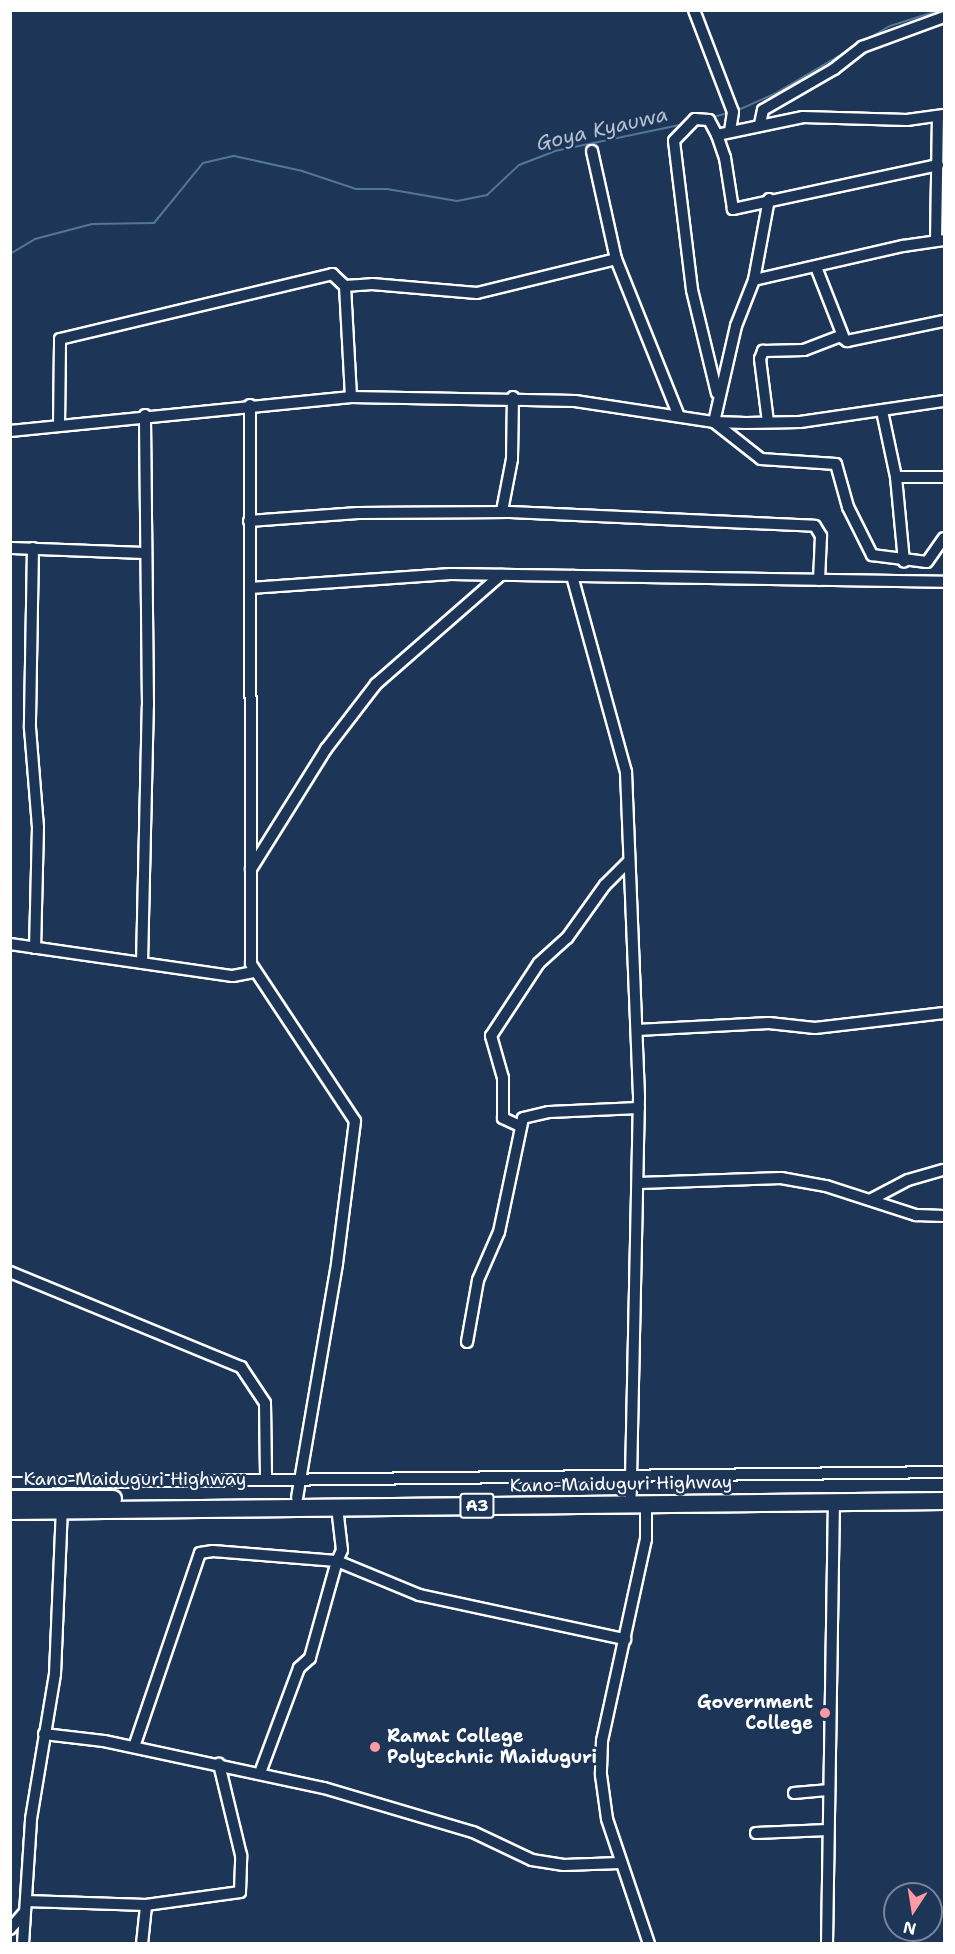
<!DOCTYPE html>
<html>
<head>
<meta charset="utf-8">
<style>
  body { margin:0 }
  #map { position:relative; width:955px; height:1954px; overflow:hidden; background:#1d3557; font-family:"Shantell Sans",sans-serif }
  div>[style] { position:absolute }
  .stream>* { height:2px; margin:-1px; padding:0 1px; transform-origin:1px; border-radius:1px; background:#547695 }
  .roads { filter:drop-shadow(2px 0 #fff) drop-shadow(-2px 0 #fff) drop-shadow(0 2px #fff) drop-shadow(0 -2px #fff) }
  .minor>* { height:10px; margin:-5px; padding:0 5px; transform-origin:5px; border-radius:5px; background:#1d3557 }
  .highway>* { height:16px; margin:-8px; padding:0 8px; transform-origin:8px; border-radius:8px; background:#1d3557 }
  .dots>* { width:16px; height:16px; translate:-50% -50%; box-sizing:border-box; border:3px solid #1d3557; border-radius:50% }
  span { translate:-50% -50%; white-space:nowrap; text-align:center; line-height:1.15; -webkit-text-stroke:5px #1d3557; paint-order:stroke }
  .shield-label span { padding:2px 4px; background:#1d3557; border:2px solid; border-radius:4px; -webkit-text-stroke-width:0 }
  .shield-label { font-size:16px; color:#fff; font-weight:700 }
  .street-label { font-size:18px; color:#fff }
  .poi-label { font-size:18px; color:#fff; font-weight:700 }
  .right { translate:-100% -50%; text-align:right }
  .left { translate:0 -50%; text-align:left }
  .water-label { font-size:20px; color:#b2c1cf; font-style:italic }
  .frame { position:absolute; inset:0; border:12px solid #fff; pointer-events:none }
  .north { position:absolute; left:883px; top:1882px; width:60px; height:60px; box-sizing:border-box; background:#1d3557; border:2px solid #77869a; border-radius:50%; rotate:192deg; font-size:16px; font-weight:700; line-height:24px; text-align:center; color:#fff }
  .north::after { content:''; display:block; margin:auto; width:21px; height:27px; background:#ff9aa2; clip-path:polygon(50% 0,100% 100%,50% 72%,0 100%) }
</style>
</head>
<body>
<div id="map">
  <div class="stream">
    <div style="left:736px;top:111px;width:42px;rotate:-24.1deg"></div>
    <div style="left:774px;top:94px;width:134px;rotate:-30.4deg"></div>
    <div style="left:890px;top:26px;width:52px;rotate:-17.7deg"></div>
    <div style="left:710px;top:118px;width:19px;rotate:-16deg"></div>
    <div style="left:10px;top:254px;width:29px;rotate:-31deg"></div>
    <div style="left:35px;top:239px;width:59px;rotate:-14.7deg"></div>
    <div style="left:92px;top:224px;width:62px;rotate:-0.9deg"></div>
    <div style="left:154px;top:223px;width:77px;rotate:-50.8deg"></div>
    <div style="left:203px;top:163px;width:32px;rotate:-13deg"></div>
    <div style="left:234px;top:156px;width:70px;rotate:12.4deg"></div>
    <div style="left:302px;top:171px;width:57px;rotate:18.4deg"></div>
    <div style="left:356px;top:189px;width:31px"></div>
    <div style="left:387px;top:189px;width:71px;rotate:9.7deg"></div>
    <div style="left:457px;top:201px;width:31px;rotate:-11deg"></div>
    <div style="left:487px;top:195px;width:44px;rotate:-43.2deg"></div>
    <div style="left:519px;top:165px;width:39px;rotate:-21deg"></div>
    <div style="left:555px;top:151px;width:132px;rotate:-11.8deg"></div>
  </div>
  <div class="roads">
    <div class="minor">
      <div style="left:694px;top:10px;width:109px;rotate:69.1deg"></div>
      <div style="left:733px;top:112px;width:18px;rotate:99deg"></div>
      <div style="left:760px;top:124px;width:14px;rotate:-78deg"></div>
      <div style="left:763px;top:110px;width:82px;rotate:-30deg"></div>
      <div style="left:834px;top:69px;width:36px;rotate:-38deg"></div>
      <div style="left:862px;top:47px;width:87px;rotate:-20.1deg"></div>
      <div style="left:717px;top:135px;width:17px;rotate:-118deg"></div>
      <div style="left:709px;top:120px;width:14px;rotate:-176deg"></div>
      <div style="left:695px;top:119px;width:30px;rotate:134deg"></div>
      <div style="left:674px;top:141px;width:150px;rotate:83.1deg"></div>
      <div style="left:692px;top:290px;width:106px;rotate:76.4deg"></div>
      <div style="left:592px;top:151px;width:111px;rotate:77.5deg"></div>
      <div style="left:938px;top:165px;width:210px;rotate:167.9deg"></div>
      <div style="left:733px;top:209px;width:52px;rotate:-98.9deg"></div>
      <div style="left:725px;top:158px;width:24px;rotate:-109deg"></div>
      <div style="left:717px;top:135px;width:88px;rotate:-11.8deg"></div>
      <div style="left:803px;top:117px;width:104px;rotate:1.7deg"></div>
      <div style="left:907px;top:120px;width:37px;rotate:-8deg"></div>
      <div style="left:769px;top:199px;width:82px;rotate:100.5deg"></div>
      <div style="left:754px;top:280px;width:49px;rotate:111.4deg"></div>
      <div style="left:736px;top:326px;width:98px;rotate:102.9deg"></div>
      <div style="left:714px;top:422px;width:60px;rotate:38.2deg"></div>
      <div style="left:761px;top:459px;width:75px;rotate:3.8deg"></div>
      <div style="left:836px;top:464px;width:45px;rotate:74.4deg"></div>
      <div style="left:848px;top:507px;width:54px;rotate:63.4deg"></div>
      <div style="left:872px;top:555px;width:55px;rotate:7.3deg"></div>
      <div style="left:927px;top:562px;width:29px;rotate:-55deg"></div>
      <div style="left:936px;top:241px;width:125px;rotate:-89.1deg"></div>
      <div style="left:816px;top:267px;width:74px;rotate:68.6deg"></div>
      <div style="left:754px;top:280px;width:153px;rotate:-12.9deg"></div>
      <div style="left:903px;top:246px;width:41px;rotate:-8.3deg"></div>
      <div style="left:345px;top:286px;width:27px;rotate:-4deg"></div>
      <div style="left:372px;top:284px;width:105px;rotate:4.9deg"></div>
      <div style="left:477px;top:293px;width:143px;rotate:-13.7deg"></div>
      <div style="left:616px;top:259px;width:167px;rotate:68.2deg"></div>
      <div style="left:250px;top:405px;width:559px;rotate:89.9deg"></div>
      <div style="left:251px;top:964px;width:188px;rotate:56.5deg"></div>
      <div style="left:355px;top:1121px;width:144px;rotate:97.2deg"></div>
      <div style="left:337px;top:1264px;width:237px;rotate:99.7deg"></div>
      <div style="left:882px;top:411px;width:67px;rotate:78deg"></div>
      <div style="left:896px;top:477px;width:85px;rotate:84.6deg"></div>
      <div style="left:768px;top:422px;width:64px;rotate:-97.2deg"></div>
      <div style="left:760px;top:359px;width:9px;rotate:-69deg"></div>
      <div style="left:763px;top:351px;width:41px;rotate:-1.4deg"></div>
      <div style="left:804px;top:350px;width:39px;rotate:-21deg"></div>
      <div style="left:840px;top:336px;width:9px;rotate:36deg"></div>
      <div style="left:847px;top:341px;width:99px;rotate:-11.7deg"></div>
      <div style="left:59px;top:426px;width:87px;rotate:-89.3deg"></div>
      <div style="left:60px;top:339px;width:280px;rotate:-13.4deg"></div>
      <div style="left:332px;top:274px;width:18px;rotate:43deg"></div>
      <div style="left:345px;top:286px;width:111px;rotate:86.9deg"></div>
      <div style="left:10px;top:431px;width:343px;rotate:-5.7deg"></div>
      <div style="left:351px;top:397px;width:224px;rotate:1deg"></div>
      <div style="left:575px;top:401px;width:141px;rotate:8.6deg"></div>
      <div style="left:714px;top:422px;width:32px;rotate:2deg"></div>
      <div style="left:746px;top:423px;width:54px;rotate:-1.1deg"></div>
      <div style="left:800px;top:422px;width:146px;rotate:-8.3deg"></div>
      <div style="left:896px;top:477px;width:48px"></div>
      <div style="left:502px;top:511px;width:53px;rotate:-79.1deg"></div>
      <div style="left:512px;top:459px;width:62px;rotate:-89.1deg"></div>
      <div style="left:249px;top:521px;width:109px;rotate:-4.2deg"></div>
      <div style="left:358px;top:513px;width:152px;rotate:-0.4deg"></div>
      <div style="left:510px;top:512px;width:305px;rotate:2.6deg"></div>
      <div style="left:815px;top:526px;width:12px;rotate:59deg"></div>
      <div style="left:821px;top:536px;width:44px;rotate:92.6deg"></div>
      <div style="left:10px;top:548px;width:136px;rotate:2.1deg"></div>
      <div style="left:33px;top:548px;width:180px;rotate:91deg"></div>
      <div style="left:30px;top:728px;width:99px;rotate:85.4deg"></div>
      <div style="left:38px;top:827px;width:121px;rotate:91.4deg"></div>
      <div style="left:572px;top:576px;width:203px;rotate:74.6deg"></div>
      <div style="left:626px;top:772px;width:325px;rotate:87.7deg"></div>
      <div style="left:639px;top:1097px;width:398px;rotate:91.2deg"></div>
      <div style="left:250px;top:588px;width:201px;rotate:-4deg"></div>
      <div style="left:451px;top:574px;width:493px;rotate:0.9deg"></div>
      <div style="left:251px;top:869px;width:142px;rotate:-58deg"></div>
      <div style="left:326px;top:749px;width:82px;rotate:-52.4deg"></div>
      <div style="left:376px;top:684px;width:166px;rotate:-41.1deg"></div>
      <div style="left:10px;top:944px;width:225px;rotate:8.2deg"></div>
      <div style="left:233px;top:976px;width:21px;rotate:-11deg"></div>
      <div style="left:142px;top:963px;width:257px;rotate:-88.7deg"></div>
      <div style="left:148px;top:706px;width:291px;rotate:-90.6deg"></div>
      <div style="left:637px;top:1030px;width:132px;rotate:-3deg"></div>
      <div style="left:769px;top:1023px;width:46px;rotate:6.2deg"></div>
      <div style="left:815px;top:1028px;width:130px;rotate:-6.6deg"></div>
      <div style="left:520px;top:1126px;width:19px;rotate:-155deg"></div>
      <div style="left:503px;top:1118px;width:40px;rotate:-90deg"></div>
      <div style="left:503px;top:1078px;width:44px;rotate:-105.9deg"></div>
      <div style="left:491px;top:1036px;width:87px;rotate:-56.7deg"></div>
      <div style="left:539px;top:963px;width:38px;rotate:-42deg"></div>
      <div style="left:567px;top:938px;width:65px;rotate:-54.4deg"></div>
      <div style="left:605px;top:885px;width:34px;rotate:-45deg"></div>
      <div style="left:639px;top:1183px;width:142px;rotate:-2deg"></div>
      <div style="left:781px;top:1178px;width:46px;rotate:10.1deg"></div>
      <div style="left:826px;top:1186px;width:95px;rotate:17.9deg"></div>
      <div style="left:916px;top:1215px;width:28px;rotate:2deg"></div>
      <div style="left:870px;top:1200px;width:43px;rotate:-27.8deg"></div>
      <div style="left:908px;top:1180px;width:37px;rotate:-16deg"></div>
      <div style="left:10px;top:1272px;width:250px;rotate:22.4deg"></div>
      <div style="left:241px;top:1367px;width:43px;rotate:56.3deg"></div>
      <div style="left:265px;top:1403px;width:76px;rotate:89.2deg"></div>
      <div style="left:467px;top:1342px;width:63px;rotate:-79.9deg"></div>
      <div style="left:478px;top:1280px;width:52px;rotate:-66.4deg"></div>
      <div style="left:499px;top:1232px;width:116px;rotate:-78.1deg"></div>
      <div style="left:523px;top:1118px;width:27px;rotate:-13deg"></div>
      <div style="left:549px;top:1112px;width:90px;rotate:-2.5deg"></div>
      <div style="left:10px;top:1483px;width:934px;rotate:-0.67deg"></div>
      <div style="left:646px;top:1503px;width:36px;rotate:90deg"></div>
      <div style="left:646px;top:1539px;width:207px;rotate:102.3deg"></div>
      <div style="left:602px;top:1741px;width:34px;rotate:92deg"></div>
      <div style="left:601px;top:1775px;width:44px;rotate:82.2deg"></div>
      <div style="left:607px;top:1819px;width:132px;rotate:71.4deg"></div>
      <div style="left:337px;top:1507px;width:43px;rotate:83.4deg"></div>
      <div style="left:342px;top:1550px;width:12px;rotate:114deg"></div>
      <div style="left:337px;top:1561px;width:89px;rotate:22.5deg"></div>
      <div style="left:419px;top:1595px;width:211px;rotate:12.1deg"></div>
      <div style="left:44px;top:1734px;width:60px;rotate:6.7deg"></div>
      <div style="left:104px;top:1741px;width:225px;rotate:12.1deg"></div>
      <div style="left:324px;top:1788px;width:155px;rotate:16.5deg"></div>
      <div style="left:473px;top:1832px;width:65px;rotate:25.4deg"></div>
      <div style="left:532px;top:1860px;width:32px;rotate:9deg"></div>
      <div style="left:564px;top:1865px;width:56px;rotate:-2deg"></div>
      <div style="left:134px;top:1747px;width:205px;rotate:-71.2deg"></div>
      <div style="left:200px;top:1553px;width:13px;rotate:-9deg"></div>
      <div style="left:213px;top:1551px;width:124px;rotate:4.6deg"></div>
      <div style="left:337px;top:1561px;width:101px;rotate:105.6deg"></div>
      <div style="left:310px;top:1658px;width:15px;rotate:138deg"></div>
      <div style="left:299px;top:1668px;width:112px;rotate:110.4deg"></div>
      <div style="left:794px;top:1793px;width:33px;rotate:-5deg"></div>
      <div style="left:756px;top:1833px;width:72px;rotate:-2.4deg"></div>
      <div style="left:26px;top:1901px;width:120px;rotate:1.9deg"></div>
      <div style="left:146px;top:1905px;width:95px;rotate:-7.9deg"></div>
      <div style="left:240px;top:1892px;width:37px;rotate:-88deg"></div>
      <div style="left:241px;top:1855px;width:94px;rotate:-103.6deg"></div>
      <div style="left:10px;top:1929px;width:23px;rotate:-49deg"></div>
      <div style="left:23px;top:1944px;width:125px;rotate:-86.3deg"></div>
      <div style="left:31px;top:1819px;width:147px;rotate:-80.6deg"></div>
      <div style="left:55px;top:1674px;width:169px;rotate:-87.6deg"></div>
      <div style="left:142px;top:1944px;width:39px;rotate:-84deg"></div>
      <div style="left:827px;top:1944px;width:442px;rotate:-89.1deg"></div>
    </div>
    <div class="highway">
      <div style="left:10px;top:1499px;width:103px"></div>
      <div style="left:10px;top:1511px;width:934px;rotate:-0.61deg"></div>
    </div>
  </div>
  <div class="dots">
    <div style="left:825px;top:1713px;background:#ff9aa2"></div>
    <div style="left:375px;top:1747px;background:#ff9aa2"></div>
  </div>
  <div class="shield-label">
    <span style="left:477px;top:1506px">A3</span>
  </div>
  <div class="street-label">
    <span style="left:135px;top:1479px">Kano-Maiduguri Highway</span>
    <span style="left:621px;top:1484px;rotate:-1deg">Kano-Maiduguri Highway</span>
  </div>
  <div class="poi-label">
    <span class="right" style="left:813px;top:1713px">Government<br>College</span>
    <span class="left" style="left:387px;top:1747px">Ramat College<br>Polytechnic Maiduguri</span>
  </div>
  <div class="water-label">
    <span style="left:602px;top:129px;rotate:-13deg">Goya Kyauwa</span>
  </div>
  <div class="frame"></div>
  <div class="north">N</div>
</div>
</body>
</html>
